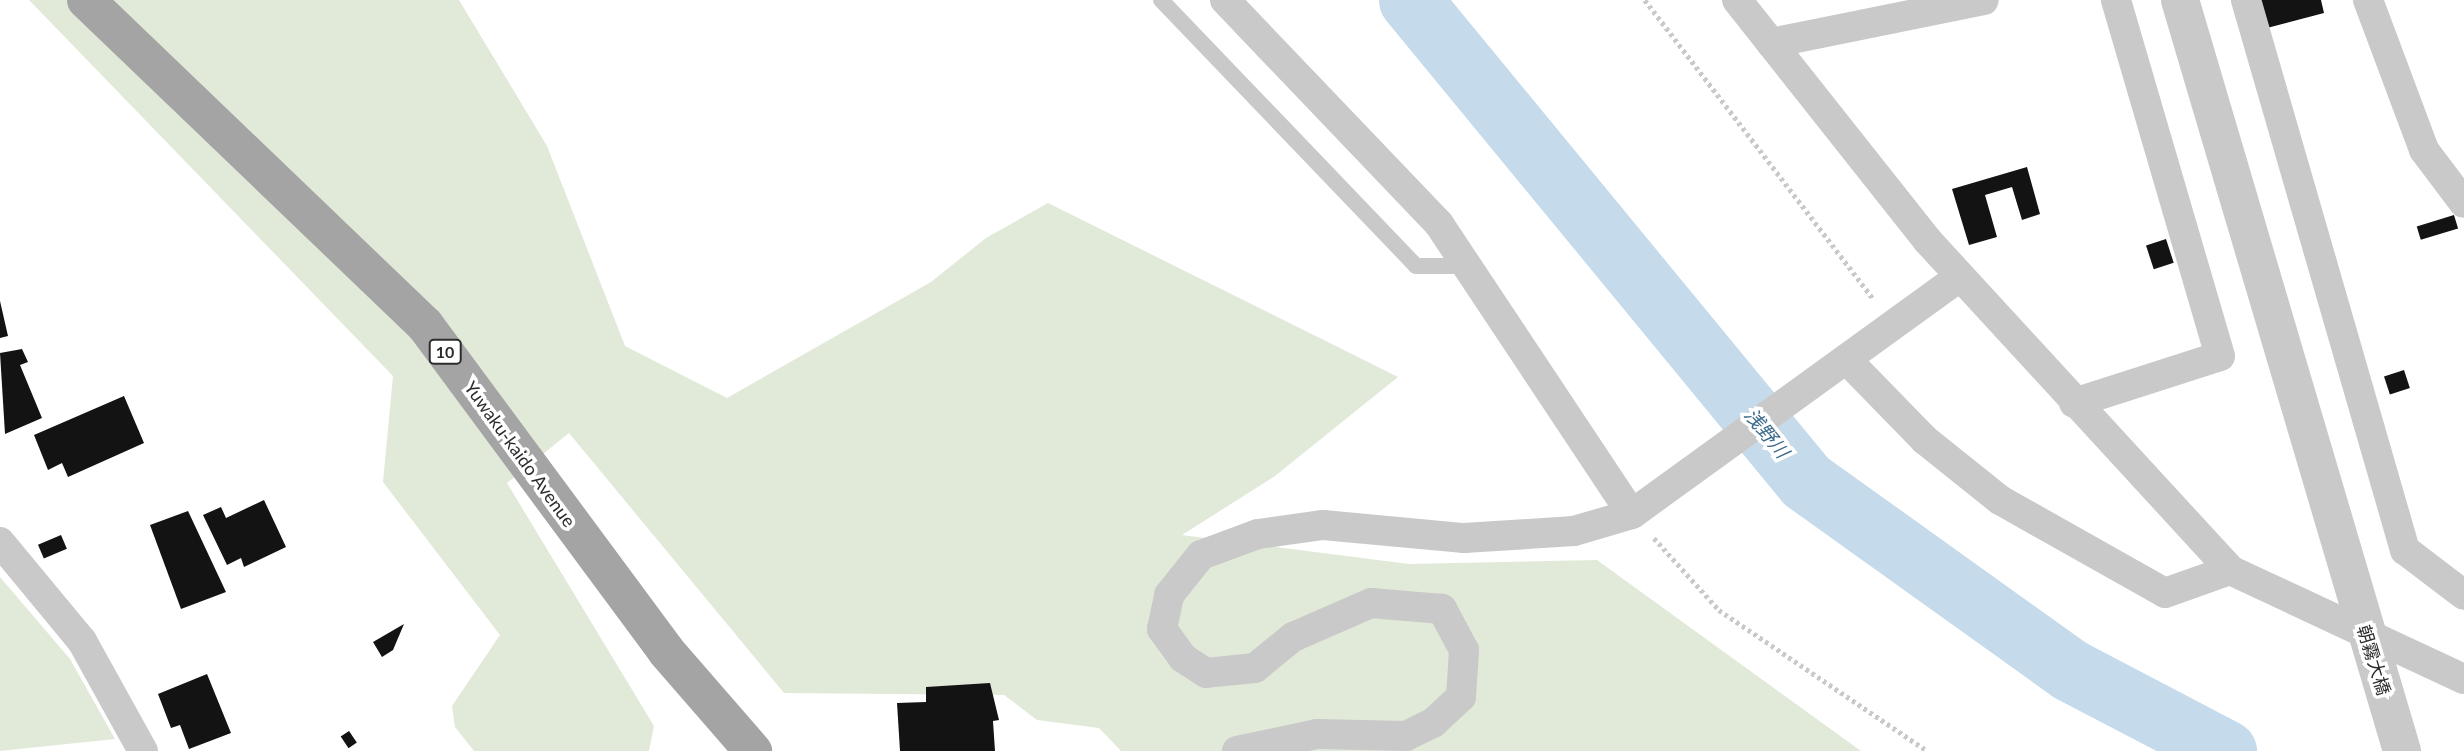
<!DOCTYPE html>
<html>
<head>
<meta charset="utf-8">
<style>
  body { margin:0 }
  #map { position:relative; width:2464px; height:751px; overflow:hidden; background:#fff; font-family:Lato,"Noto Sans JP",sans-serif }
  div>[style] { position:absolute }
  .green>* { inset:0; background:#e1ead9 }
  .river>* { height:63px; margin:-31.5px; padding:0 31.5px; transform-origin:31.5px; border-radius:31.5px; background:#c5daea }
  .building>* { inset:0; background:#131313; transform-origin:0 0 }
  .path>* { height:4.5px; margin-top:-2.25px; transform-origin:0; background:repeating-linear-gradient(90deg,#c9c9c9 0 3.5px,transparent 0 7px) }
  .service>* { height:16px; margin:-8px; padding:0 8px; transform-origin:8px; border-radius:8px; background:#c9c9c9 }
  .minor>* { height:30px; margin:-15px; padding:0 15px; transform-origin:15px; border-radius:15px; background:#c9c9c9 }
  .tertiary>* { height:38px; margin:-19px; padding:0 19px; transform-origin:19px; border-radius:19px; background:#c9c9c9 }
  .primary>* { height:38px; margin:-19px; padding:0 19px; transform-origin:19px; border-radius:19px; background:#a4a4a4 }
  span { translate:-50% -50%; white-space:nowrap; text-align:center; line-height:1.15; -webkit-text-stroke:7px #fff; paint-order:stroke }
  .shield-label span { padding:2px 5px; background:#fff; border:2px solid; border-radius:5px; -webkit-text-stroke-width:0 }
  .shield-label { font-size:16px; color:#2c2c2c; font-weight:700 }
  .street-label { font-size:18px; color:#2c2c2c }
  .water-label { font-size:19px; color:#3c6a8b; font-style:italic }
</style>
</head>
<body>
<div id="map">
  <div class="green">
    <div style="clip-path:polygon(29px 0,459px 0,547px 146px,625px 346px,727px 398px,931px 282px,986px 238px,1048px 203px,1398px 377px,1275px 476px,1182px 535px,1409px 564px,1597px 560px,1861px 751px,1121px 751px,1099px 728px,1037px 720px,1004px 695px,784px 693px,569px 433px,507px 483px,654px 726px,649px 751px,474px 751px,455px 727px,452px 706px,500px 635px,383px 482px,393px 376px)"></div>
    <div style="clip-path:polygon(0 577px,70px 659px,115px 739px,0 751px)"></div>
  </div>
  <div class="river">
    <div style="left:1410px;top:0;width:623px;rotate:50.54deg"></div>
    <div style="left:1806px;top:481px;width:325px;rotate:35.6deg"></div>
    <div style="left:2070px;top:670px;width:175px;rotate:27.6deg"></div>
  </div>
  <div class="building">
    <div style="clip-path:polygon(2259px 0,2321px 0,2324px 13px,2267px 28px)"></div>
    <div style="clip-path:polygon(2027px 167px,2040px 214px,2022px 220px,2012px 187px,1985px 195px,1997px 237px,1969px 245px,1952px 189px)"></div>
    <div style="left:2454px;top:215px;width:14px;height:39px;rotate:73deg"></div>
    <div style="left:2166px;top:239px;width:25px;height:21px;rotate:72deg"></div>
    <div style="clip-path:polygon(0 301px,8px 336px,0 338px)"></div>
    <div style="clip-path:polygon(22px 349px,28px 362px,20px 365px,42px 418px,5px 434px,0 353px)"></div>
    <div style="left:2404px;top:370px;width:19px;height:21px;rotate:72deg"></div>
    <div style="clip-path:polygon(124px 396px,144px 443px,68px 477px,62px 463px,48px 470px,34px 435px)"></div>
    <div style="clip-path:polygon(264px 500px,286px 547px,244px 567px,241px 558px,227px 565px,203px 515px,221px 507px,226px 518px)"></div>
    <div style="clip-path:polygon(188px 511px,226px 592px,181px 609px,150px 525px)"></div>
    <div style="left:61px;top:535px;width:15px;height:25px;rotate:67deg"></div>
    <div style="clip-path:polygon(404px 624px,393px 650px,382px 657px,373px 642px)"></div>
    <div style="clip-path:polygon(207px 674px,231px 733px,189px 749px,180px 725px,171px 728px,158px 694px)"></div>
    <div style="clip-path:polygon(990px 683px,999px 720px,993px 721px,995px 751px,900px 751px,897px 703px,926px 702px,926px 687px)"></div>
    <div style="left:349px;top:731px;width:14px;height:10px;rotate:56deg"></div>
  </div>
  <div class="path">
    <div style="left:1645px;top:0;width:377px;rotate:52.6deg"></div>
    <div style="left:1654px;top:538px;width:97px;rotate:47.9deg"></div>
    <div style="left:1719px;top:610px;width:251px;rotate:34.1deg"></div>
  </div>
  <div class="service">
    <div style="left:1161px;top:0;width:368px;rotate:46.2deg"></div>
    <div style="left:1416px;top:266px;width:53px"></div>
  </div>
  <div class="minor">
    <div style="left:1225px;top:0;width:310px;rotate:46.3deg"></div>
    <div style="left:1439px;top:224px;width:348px;rotate:56.4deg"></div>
    <div style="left:1737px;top:0;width:306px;rotate:51.6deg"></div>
    <div style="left:1927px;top:240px;width:448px;rotate:47.4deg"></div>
    <div style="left:2230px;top:570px;width:258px;rotate:25deg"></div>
    <div style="left:2246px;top:0;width:573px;rotate:73.88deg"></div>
    <div style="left:2405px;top:550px;width:74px;rotate:37.3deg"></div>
    <div style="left:2368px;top:0;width:160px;rotate:69.5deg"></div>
    <div style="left:2424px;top:150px;width:66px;rotate:53deg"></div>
    <div style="left:1771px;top:43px;width:217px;rotate:-11.4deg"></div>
    <div style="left:1847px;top:360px;width:112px;rotate:45.7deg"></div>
    <div style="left:1925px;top:440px;width:96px;rotate:38.7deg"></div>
    <div style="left:2000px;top:500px;width:189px;rotate:29.4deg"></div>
    <div style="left:2165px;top:593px;width:69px;rotate:-19.5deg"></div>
    <div style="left:2074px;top:403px;width:153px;rotate:-17.8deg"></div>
    <div style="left:2220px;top:356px;width:371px;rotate:-106.3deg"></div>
    <div style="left:0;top:542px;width:129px;rotate:50.4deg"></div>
    <div style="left:82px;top:641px;width:126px;rotate:61deg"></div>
    <div style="left:1237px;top:751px;width:82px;rotate:-12deg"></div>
    <div style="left:1317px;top:734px;width:89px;rotate:1.3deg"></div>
    <div style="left:1406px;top:736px;width:30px;rotate:-26deg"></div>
    <div style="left:1433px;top:723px;width:38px;rotate:-43deg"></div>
    <div style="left:1461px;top:697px;width:47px;rotate:-86.3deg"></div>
    <div style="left:1464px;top:650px;width:47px;rotate:-118.2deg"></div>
    <div style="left:1442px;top:609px;width:71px;rotate:-175.2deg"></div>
    <div style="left:1371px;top:603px;width:85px;rotate:156.4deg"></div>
    <div style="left:1293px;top:637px;width:49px;rotate:140.8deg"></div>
    <div style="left:1255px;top:668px;width:49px;rotate:174.2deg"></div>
    <div style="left:1206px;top:673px;width:27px;rotate:-147deg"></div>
    <div style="left:1183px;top:658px;width:36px;rotate:-126deg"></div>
    <div style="left:1162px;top:629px;width:35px;rotate:-78deg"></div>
    <div style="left:1169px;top:595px;width:51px;rotate:-51.3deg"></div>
    <div style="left:1201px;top:555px;width:61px;rotate:-20.2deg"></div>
    <div style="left:1258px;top:534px;width:66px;rotate:-7.9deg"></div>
    <div style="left:1323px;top:525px;width:142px;rotate:5.3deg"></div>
    <div style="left:1464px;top:538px;width:110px;rotate:-3.6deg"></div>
    <div style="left:1574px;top:531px;width:60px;rotate:-16.3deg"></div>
    <div style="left:1632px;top:514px;width:405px;rotate:-35.9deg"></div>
  </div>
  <div class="tertiary">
    <div style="left:2180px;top:0;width:783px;rotate:73.53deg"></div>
  </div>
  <div class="primary">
    <div style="left:86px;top:0;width:470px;rotate:43.8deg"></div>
    <div style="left:425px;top:325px;width:405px;rotate:53.5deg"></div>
    <div style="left:666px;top:651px;width:133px;rotate:49deg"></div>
  </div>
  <div class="shield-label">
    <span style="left:445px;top:352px">10</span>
  </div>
  <div class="street-label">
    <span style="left:520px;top:454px;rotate:54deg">Yuwaku-kaido Avenue</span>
    <span style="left:2374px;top:660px;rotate:73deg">朝霧大橋</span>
  </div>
  <div class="water-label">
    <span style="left:1767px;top:433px;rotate:51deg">浅野川</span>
  </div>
</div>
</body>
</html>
